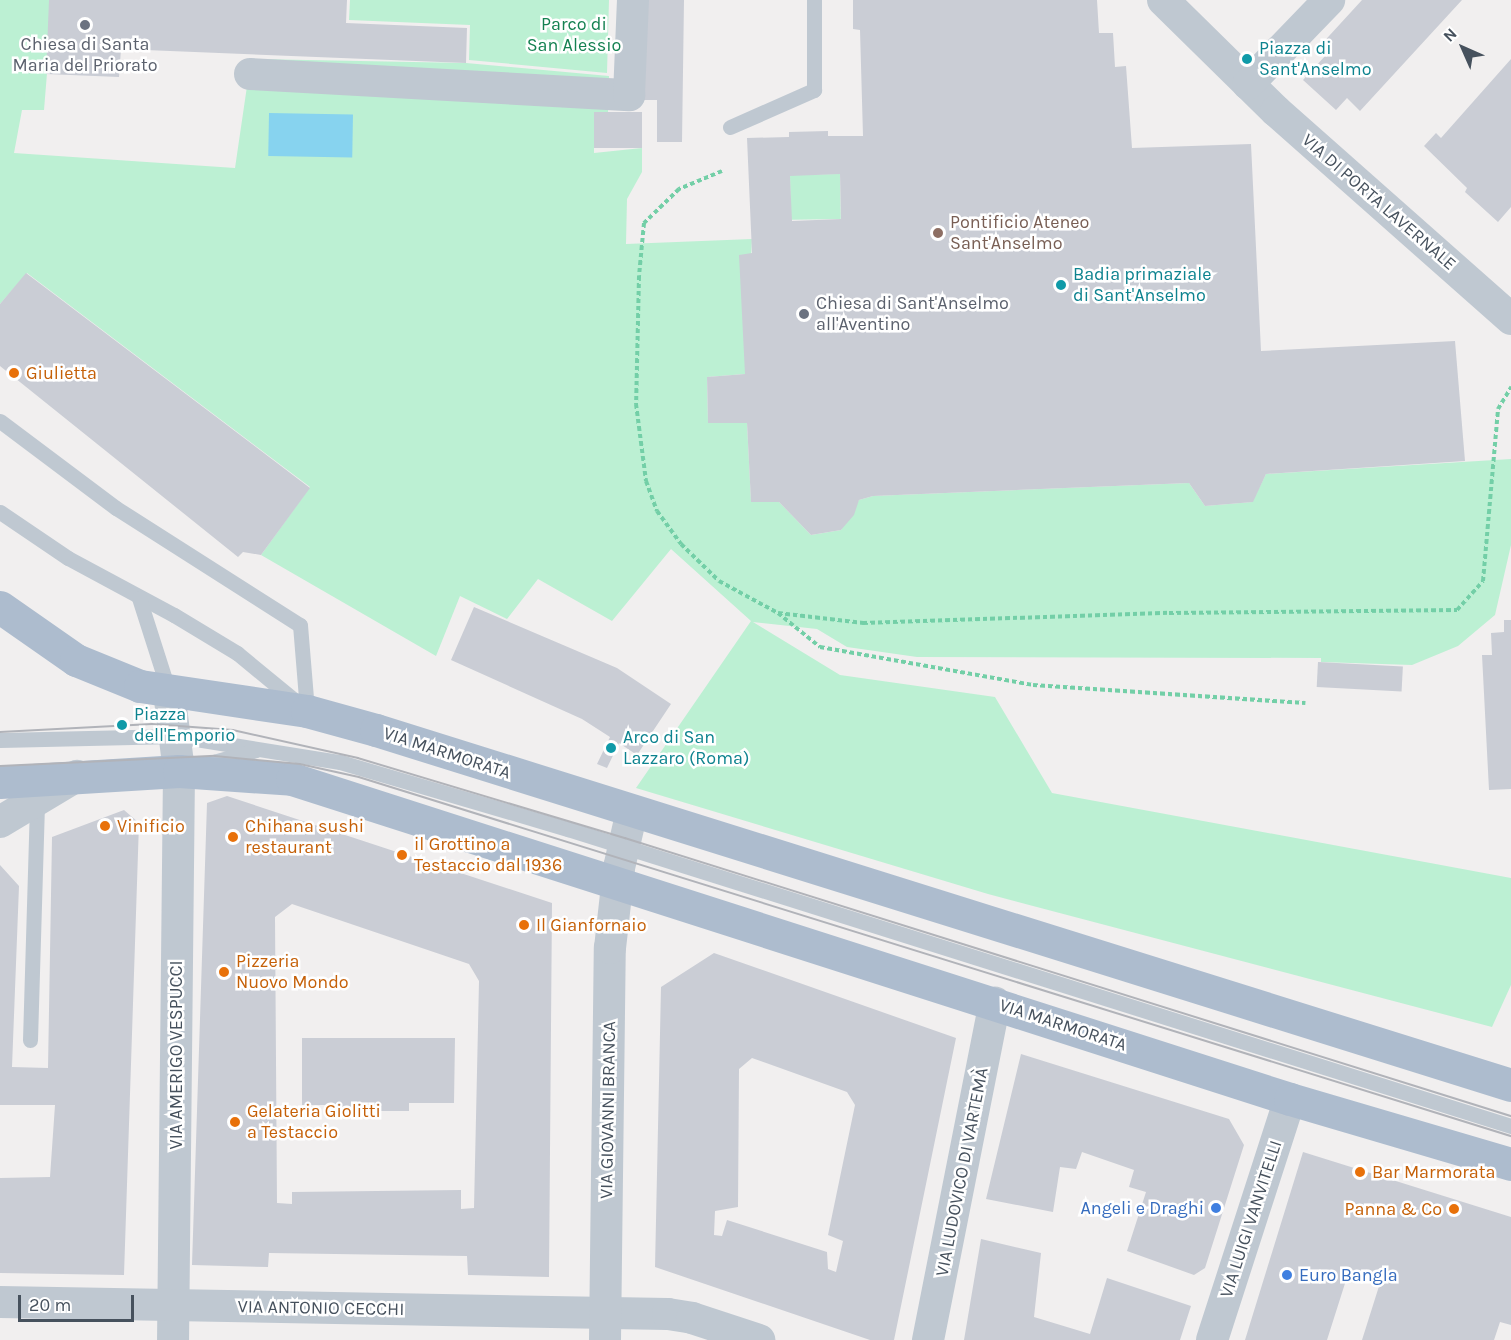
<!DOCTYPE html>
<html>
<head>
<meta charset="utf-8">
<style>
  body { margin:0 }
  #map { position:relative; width:1511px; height:1340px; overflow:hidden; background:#f1efef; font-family:Karla,sans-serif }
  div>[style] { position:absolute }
  .green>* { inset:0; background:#bcf0d3; transform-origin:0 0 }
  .water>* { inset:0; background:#87d3ef; transform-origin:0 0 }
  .building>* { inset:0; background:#cacdd5; transform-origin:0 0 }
  .path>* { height:4px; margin-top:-2px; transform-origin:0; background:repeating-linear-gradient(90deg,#73cfa7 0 4.5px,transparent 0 7.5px) }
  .lane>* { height:15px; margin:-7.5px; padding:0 7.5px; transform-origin:7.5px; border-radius:7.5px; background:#bfc8d1 }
  .street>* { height:32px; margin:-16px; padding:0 16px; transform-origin:16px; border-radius:16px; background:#bfc8d1 }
  .primary>* { height:33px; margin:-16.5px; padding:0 16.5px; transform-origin:16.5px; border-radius:16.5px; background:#adbcce }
  .tram>* { height:1.5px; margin:-0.75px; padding:0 0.75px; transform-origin:0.75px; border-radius:0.75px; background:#b1b3b9 }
  .dots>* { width:16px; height:16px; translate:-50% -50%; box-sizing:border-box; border:3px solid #fff; border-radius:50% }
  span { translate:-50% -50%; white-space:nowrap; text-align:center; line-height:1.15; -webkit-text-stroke:5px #fff; paint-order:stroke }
  .park-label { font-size:18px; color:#148151 }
  .worship-label { font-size:18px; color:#5b616d }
  .left { translate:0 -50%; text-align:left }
  .culture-label { font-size:18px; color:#0d838f }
  .street-label { font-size:18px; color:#46515d }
  .education-label { font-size:18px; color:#785e54 }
  .food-label { font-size:18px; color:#c56008 }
  .right { translate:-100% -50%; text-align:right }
  .shop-label { font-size:18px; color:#366cbe }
  .north { position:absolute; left:1433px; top:18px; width:60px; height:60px; -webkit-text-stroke:4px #fff; paint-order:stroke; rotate:315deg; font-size:16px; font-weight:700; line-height:24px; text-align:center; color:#46515d }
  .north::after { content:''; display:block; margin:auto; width:21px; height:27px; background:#46515d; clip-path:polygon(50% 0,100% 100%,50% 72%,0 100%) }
  .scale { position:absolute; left:18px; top:1295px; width:116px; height:27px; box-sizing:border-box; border:3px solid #46515d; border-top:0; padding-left:8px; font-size:18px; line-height:21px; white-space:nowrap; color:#46515d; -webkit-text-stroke:4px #fff; paint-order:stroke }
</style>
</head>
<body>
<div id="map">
  <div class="green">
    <div style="clip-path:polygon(0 0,53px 0,44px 110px,22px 110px,14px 153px,235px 168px,251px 59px,466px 63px,609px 76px,608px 113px,594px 113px,594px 153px,642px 148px,642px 172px,627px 199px,626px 244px,752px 239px,745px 374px,707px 377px,708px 422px,747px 423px,751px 501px,779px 502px,811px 535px,841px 530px,859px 500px,873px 496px,1189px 483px,1205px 506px,1252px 502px,1266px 474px,1511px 459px,1511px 545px,1495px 615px,1458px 646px,1412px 665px,1321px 662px,1321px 658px,917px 657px,847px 647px,817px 629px,753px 622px,840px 675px,995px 697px,1052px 793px,1511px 878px,1511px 985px,1492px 1027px,988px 894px,636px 788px,751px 621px,671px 549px,612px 621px,538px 579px,507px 619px,460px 596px,436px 656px,261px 555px,310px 487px,27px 273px,0 304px)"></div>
    <div style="clip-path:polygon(350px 0,609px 0,607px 73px,469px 60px,470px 25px,349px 20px)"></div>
    <div style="left:840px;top:174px;width:45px;height:50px;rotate:89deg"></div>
  </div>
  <div class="water">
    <div style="left:269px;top:113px;width:84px;height:43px;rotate:1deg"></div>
  </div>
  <div class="building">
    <div style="clip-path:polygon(49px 0,347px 0,346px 23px,467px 28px,466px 63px,121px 49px,119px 77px,46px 74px)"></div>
    <div style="clip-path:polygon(643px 0,684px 0,682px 142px,657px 142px,657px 100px,641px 100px)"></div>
    <div style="clip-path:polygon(evenodd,853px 0,1097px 0,1099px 33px,1113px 33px,1115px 67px,1126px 66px,1132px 148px,1251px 144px,1261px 351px,1455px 341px,1465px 461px,1266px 474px,1253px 502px,1205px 506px,1189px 483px,873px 496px,859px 500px,854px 515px,841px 530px,811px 535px,779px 502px,751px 502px,747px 423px,708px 423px,707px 377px,745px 374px,739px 255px,752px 253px,747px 138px,789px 137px,789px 132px,828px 131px,828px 136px,863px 136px,860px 30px,853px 29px,853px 0,840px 174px,841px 219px,792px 221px,790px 176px,840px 174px)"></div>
    <div style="clip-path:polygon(1362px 0,1462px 0,1360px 111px,1347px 98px,1336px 110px,1303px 80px,1326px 55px,1318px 48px)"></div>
    <div style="clip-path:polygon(1511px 59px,1511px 207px,1498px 222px,1465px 192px,1467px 188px,1424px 146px,1436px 133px,1441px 138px)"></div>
    <div style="left:642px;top:112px;width:36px;height:48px;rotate:90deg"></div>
    <div style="clip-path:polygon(26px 273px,310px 488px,261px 555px,243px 552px,238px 557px,0 366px,0 304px)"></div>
    <div style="clip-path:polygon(474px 607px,617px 668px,671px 704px,637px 755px,619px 743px,607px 768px,597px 764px,610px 737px,582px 719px,451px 660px)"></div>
    <div style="clip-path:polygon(1504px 620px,1511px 620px,1511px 789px,1489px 790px,1482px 655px,1492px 655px,1491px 633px,1504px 632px)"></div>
    <div style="left:1318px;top:662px;width:85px;height:25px;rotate:3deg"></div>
    <div style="clip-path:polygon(evenodd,227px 796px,552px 903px,549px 1277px,468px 1275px,467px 1256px,269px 1253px,268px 1267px,192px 1265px,207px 803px,227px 796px,292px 904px,469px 964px,479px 981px,474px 1208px,461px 1209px,461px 1190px,292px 1192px,292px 1204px,277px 1203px,275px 917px,292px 904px)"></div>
    <div style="clip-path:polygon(124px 810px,139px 823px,124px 1275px,0 1273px,0 1178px,50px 1177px,55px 1105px,0 1105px,0 865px,19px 886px,12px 1067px,48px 1068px,52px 837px)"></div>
    <div style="clip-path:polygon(evenodd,714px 953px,956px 1038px,894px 1340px,870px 1340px,655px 1267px,661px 987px,714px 953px,752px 1058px,847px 1092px,855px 1105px,828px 1235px,843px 1241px,836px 1272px,828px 1269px,827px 1252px,727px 1220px,722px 1236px,714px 1235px,715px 1211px,738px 1207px,739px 1069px,752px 1058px)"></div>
    <div style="clip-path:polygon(302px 1038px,455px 1038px,454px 1103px,409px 1103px,409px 1111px,337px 1111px,336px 1105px,302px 1105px)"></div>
    <div style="clip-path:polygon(1021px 1054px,1229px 1119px,1244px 1145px,1205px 1268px,1194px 1275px,1127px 1251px,1146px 1192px,1129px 1187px,1134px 1170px,1082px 1152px,1076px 1169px,1060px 1167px,1053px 1212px,986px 1199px)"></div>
    <div style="clip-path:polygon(1303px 1152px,1511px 1217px,1511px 1325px,1500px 1322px,1494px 1340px,1362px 1340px,1380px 1283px,1348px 1274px,1327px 1340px,1245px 1340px)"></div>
    <div style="clip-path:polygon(981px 1239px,1041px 1253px,1034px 1317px,1090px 1334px,1107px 1278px,1191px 1306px,1180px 1340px,964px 1340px)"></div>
  </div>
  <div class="path">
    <div style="left:722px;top:171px;width:47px;rotate:157.3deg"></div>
    <div style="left:679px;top:189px;width:49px;rotate:135.8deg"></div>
    <div style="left:644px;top:223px;width:53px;rotate:95.4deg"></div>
    <div style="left:639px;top:276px;width:128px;rotate:91.3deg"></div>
    <div style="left:636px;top:404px;width:78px;rotate:82.6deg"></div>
    <div style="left:646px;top:481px;width:32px;rotate:70deg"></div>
    <div style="left:657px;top:511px;width:41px;rotate:54deg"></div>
    <div style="left:681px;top:544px;width:53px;rotate:44.2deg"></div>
    <div style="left:719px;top:581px;width:67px;rotate:28.5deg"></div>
    <div style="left:778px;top:613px;width:86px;rotate:6.7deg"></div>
    <div style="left:863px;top:623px;width:306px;rotate:-1.9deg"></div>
    <div style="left:1169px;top:613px;width:288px;rotate:-0.6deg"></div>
    <div style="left:1457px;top:610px;width:39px;rotate:-48deg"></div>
    <div style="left:1483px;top:581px;width:173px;rotate:-85deg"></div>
    <div style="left:1498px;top:409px;width:26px;rotate:-59deg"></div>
    <div style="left:778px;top:613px;width:54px;rotate:39deg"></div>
    <div style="left:820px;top:647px;width:216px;rotate:10.1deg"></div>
    <div style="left:1033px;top:685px;width:273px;rotate:3.8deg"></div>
  </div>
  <div class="lane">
    <div style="left:730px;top:127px;width:92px;rotate:-23.8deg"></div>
    <div style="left:814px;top:90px;width:90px;rotate:-90deg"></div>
    <div style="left:0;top:421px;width:145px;rotate:36.9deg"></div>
    <div style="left:116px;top:508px;width:218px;rotate:32.5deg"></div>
    <div style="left:300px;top:625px;width:86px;rotate:85.3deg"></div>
    <div style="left:0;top:512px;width:82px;rotate:34.1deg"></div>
    <div style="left:68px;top:558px;width:120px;rotate:28.3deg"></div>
    <div style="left:174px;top:615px;width:74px;rotate:31.1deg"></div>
    <div style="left:237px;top:653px;width:82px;rotate:39.5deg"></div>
    <div style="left:139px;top:598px;width:99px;rotate:72.3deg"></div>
    <div style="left:0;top:740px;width:177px;rotate:-1.3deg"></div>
    <div style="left:177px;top:736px;width:165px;rotate:9.1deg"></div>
    <div style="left:340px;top:762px;width:238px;rotate:16.4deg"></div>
    <div style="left:568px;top:829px;width:989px;rotate:17.48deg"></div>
    <div style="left:210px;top:763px;width:48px;rotate:-15.8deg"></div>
    <div style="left:30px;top:1040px;width:240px;rotate:-88.3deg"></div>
  </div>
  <div class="street">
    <div style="left:1163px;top:0;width:158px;rotate:44.5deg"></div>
    <div style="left:1276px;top:111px;width:314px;rotate:41.5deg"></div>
    <div style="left:250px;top:74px;width:380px;rotate:3.2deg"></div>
    <div style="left:629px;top:95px;width:95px;rotate:-87.6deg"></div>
    <div style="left:1248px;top:84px;width:117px;rotate:-46deg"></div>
    <div style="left:169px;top:692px;width:80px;rotate:82.8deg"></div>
    <div style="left:179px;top:771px;width:569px;rotate:90.6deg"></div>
    <div style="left:0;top:822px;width:90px;rotate:-30.9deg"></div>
    <div style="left:0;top:1302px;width:668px;rotate:1.03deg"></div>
    <div style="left:668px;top:1314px;width:24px;rotate:9deg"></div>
    <div style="left:692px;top:1318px;width:71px;rotate:18.2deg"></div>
    <div style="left:605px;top:1340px;width:392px;rotate:-89.3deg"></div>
    <div style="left:610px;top:948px;width:81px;rotate:-83.6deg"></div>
    <div style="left:619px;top:868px;width:58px;rotate:-77.2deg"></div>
    <div style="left:928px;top:1340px;width:344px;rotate:-78.8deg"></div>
    <div style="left:1212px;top:1340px;width:253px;rotate:-72.1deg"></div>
  </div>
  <div class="primary">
    <div style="left:0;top:607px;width:93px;rotate:34.9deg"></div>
    <div style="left:76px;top:660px;width:69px;rotate:22.1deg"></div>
    <div style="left:140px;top:686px;width:169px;rotate:8.5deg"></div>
    <div style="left:307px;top:711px;width:72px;rotate:15.4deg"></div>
    <div style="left:376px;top:730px;width:1189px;rotate:17.37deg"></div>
    <div style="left:0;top:782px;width:179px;rotate:-3.5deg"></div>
    <div style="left:179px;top:771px;width:113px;rotate:4deg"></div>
    <div style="left:292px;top:779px;width:1048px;rotate:17.78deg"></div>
    <div style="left:1290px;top:1099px;width:230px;rotate:16.4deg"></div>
  </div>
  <div class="tram">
    <div style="left:0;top:732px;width:152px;rotate:-3deg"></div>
    <div style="left:152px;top:724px;width:81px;rotate:4.2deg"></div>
    <div style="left:233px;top:730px;width:128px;rotate:12.6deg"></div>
    <div style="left:358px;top:758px;width:279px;rotate:16.7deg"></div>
    <div style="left:625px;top:838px;width:929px;rotate:17.42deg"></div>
    <div style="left:0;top:766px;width:215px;rotate:-2.7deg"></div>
    <div style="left:215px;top:756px;width:85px;rotate:5.4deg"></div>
    <div style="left:300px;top:764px;width:60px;rotate:12.4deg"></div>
    <div style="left:359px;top:777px;width:1207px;rotate:17.31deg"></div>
  </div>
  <div class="dots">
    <div style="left:85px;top:25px;background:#6b7280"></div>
    <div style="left:1247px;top:59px;background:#0f9aa8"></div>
    <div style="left:938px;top:233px;background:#8d6e63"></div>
    <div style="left:1061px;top:285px;background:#0f9aa8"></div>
    <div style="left:804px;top:314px;background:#6b7280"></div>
    <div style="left:14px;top:373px;background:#e8710a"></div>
    <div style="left:122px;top:725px;background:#0f9aa8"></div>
    <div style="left:611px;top:748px;background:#0f9aa8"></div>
    <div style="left:105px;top:826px;background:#e8710a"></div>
    <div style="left:233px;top:837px;background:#e8710a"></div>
    <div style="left:402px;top:855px;background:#e8710a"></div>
    <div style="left:524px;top:925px;background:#e8710a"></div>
    <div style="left:224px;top:972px;background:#e8710a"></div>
    <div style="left:235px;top:1122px;background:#e8710a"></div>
    <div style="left:1360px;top:1172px;background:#e8710a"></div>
    <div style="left:1216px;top:1208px;background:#3f7fe0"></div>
    <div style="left:1454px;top:1209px;background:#e8710a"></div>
    <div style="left:1287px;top:1275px;background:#3f7fe0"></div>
  </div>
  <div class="park-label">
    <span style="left:574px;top:35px">Parco di<br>San Alessio</span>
  </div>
  <div class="worship-label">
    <span style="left:85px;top:55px">Chiesa di Santa<br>Maria del Priorato</span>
    <span class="left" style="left:816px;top:314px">Chiesa di Sant'Anselmo<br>all'Aventino</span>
  </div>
  <div class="culture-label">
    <span class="left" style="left:1259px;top:59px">Piazza di<br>Sant'Anselmo</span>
    <span class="left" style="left:1073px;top:285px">Badia primaziale<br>di Sant'Anselmo</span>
    <span class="left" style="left:134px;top:725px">Piazza<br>dell'Emporio</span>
    <span class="left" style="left:623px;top:748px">Arco di San<br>Lazzaro (Roma)</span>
  </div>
  <div class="street-label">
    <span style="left:1379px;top:202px;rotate:41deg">VIA DI PORTA LAVERNALE</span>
    <span style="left:447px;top:753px;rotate:18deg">VIA MARMORATA</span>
    <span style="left:1063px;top:1025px;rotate:18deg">VIA MARMORATA</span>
    <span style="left:176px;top:1055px;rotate:-90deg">VIA AMERIGO VESPUCCI</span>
    <span style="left:608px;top:1110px;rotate:-89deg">VIA GIOVANNI BRANCA</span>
    <span style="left:962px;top:1172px;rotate:-79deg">VIA LUDOVICO DI VARTEMÀ</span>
    <span style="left:1251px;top:1219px;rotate:-72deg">VIA LUIGI VANVITELLI</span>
    <span style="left:321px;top:1308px;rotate:1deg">VIA ANTONIO CECCHI</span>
  </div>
  <div class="education-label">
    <span class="left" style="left:950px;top:233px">Pontificio Ateneo<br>Sant'Anselmo</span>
  </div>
  <div class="food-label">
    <span class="left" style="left:26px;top:373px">Giulietta</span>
    <span class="left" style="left:117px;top:826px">Vinificio</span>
    <span class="left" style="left:245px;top:837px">Chihana sushi<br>restaurant</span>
    <span class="left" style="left:414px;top:855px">il Grottino a<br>Testaccio dal 1936</span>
    <span class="left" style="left:536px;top:925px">Il Gianfornaio</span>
    <span class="left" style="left:236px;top:972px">Pizzeria<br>Nuovo Mondo</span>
    <span class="left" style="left:247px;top:1122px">Gelateria Giolitti<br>a Testaccio</span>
    <span class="left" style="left:1372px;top:1172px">Bar Marmorata</span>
    <span class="right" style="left:1442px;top:1209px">Panna &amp; Co</span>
  </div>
  <div class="shop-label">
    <span class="right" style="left:1204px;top:1208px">Angeli e Draghi</span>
    <span class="left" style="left:1299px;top:1275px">Euro Bangla</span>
  </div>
  <div class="north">N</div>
  <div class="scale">20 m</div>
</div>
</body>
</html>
